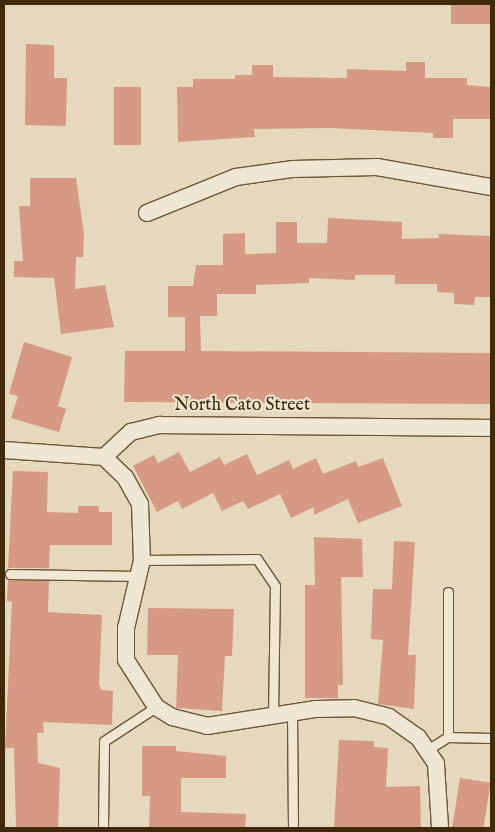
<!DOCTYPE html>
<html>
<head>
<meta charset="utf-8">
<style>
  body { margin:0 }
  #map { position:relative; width:495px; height:832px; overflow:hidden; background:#e6d8bd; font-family:"IM FELL English",serif }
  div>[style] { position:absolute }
  .building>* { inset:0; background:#d69984; transform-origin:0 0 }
  .roads { filter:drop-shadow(1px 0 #6a5637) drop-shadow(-1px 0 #6a5637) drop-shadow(0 1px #6a5637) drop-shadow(0 -1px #6a5637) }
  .lane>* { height:9px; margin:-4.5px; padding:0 4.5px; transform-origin:4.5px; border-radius:4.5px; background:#efe6d4 }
  .street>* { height:16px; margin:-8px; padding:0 8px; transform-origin:8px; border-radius:8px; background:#efe6d4 }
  span { translate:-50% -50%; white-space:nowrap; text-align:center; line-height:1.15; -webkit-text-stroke:4px #efe6d4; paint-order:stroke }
  .street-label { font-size:18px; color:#412a0a }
  .frame { position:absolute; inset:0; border:5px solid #412a0a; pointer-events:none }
</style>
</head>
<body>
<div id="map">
  <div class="building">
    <div style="left:451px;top:4px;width:40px;height:20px"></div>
    <div style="clip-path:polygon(26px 44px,54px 45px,54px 78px,67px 78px,66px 126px,25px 125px)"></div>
    <div style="clip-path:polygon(406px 62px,425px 62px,425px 78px,467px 78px,467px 85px,491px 87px,491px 119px,453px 119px,453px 138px,433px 138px,433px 133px,331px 128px,254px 129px,255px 137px,178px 142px,177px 87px,193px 87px,193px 79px,235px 79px,235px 75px,252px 75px,252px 65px,273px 65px,273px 77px,347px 78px,347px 69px,406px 71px)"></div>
    <div style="left:114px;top:87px;width:27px;height:58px"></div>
    <div style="clip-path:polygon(30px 178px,76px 178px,84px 234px,83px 257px,76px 257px,75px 289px,105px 285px,114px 327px,61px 334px,54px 278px,14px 277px,14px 261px,23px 261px,19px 206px,30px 206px)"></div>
    <div style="clip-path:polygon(328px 218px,402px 222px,402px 239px,439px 238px,439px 234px,491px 236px,491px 297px,475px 297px,474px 305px,454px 304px,454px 293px,437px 292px,437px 284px,395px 284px,395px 275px,355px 275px,355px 280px,309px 278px,309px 283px,256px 285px,256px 294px,217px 294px,217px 316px,200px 316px,201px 351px,491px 353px,491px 404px,124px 402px,125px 351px,185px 351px,185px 317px,168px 317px,168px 286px,193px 286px,196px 265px,223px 265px,223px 234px,245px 233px,245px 254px,276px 253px,276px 222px,297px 222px,297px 243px,327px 243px)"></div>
    <div style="clip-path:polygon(24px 342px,72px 357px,58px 406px,66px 409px,59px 432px,11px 418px,18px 396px,9px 394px)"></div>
    <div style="clip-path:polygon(179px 452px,190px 472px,220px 457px,224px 465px,247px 454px,257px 475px,289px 460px,293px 469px,316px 458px,323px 474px,356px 461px,358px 467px,383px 458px,402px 506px,358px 523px,348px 499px,314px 515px,314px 507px,291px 518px,280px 494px,248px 509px,243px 501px,222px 511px,213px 493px,182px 509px,178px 501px,157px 512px,133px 466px,154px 455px,158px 463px)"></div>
    <div style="clip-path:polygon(13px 471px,48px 472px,47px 512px,78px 513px,78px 506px,99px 506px,99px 512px,112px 512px,112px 545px,50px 545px,49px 568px,8px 568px)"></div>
    <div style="clip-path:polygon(314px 537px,362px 539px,363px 577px,341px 577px,343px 685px,338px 685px,338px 698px,305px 698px,305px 585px,315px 585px)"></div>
    <div style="clip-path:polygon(394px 541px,415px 542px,408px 655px,416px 655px,414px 709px,378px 704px,383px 640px,371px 639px,373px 589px,392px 589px)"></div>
    <div style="clip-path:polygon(8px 580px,49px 581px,48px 612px,102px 615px,99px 683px,101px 690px,113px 691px,112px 725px,43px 722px,44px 733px,37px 733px,38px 763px,60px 768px,58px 828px,16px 828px,14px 748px,5px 748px,12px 602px,7px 601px)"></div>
    <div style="clip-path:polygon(148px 608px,234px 609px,232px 656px,225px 656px,222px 711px,176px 708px,178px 655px,147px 655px)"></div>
    <div style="clip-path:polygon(339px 740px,374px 741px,374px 747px,388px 748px,386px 787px,420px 786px,421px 828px,334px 828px)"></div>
    <div style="clip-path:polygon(142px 746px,176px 746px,176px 751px,226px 756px,226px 778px,181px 778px,181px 812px,246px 814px,245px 828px,149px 828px,150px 796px,142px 796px)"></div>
    <div style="left:460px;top:778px;width:31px;height:50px;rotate:9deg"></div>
  </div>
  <div class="roads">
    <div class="lane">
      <div style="left:142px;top:560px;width:115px;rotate:-0.5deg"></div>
      <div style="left:257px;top:559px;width:32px;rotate:56deg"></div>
      <div style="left:275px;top:586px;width:129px;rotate:90.9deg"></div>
      <div style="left:10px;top:574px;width:127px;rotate:0.9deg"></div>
      <div style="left:292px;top:712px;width:116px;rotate:89.5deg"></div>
      <div style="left:448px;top:737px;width:43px;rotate:1.3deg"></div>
      <div style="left:427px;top:750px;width:25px;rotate:-32deg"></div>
      <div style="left:448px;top:737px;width:145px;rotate:-90deg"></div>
      <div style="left:103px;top:828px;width:87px;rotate:-89.3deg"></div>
      <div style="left:104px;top:741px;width:62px;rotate:-33.2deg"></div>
    </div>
    <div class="street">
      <div style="left:147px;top:213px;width:96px;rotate:-22deg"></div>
      <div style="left:236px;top:177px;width:58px;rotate:-8deg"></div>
      <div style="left:293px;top:169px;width:84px;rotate:-1.4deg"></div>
      <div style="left:377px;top:167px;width:116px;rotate:10deg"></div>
      <div style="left:4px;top:450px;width:100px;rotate:4deg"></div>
      <div style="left:104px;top:457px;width:37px;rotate:-43deg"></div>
      <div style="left:131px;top:432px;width:30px;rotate:-14deg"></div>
      <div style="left:160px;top:425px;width:331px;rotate:0.5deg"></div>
      <div style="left:104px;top:457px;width:29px;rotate:44deg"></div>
      <div style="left:125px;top:477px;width:31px;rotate:61deg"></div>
      <div style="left:140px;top:504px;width:56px;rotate:88deg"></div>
      <div style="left:142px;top:560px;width:70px;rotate:103.2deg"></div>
      <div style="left:126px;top:628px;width:32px;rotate:90deg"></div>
      <div style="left:126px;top:660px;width:56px;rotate:57.4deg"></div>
      <div style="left:156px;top:707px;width:19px;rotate:32deg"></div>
      <div style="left:172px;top:717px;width:36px;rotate:14deg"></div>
      <div style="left:207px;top:726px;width:109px;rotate:-8.9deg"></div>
      <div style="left:315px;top:709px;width:39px;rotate:-1deg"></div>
      <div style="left:354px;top:708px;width:36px;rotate:14deg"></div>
      <div style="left:389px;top:717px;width:35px;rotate:35deg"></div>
      <div style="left:418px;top:737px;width:32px;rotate:56deg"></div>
      <div style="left:436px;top:764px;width:64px;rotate:86.4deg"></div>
    </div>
  </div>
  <div class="street-label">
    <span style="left:242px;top:406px">North Cato Street</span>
  </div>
  <div class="frame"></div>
</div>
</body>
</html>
